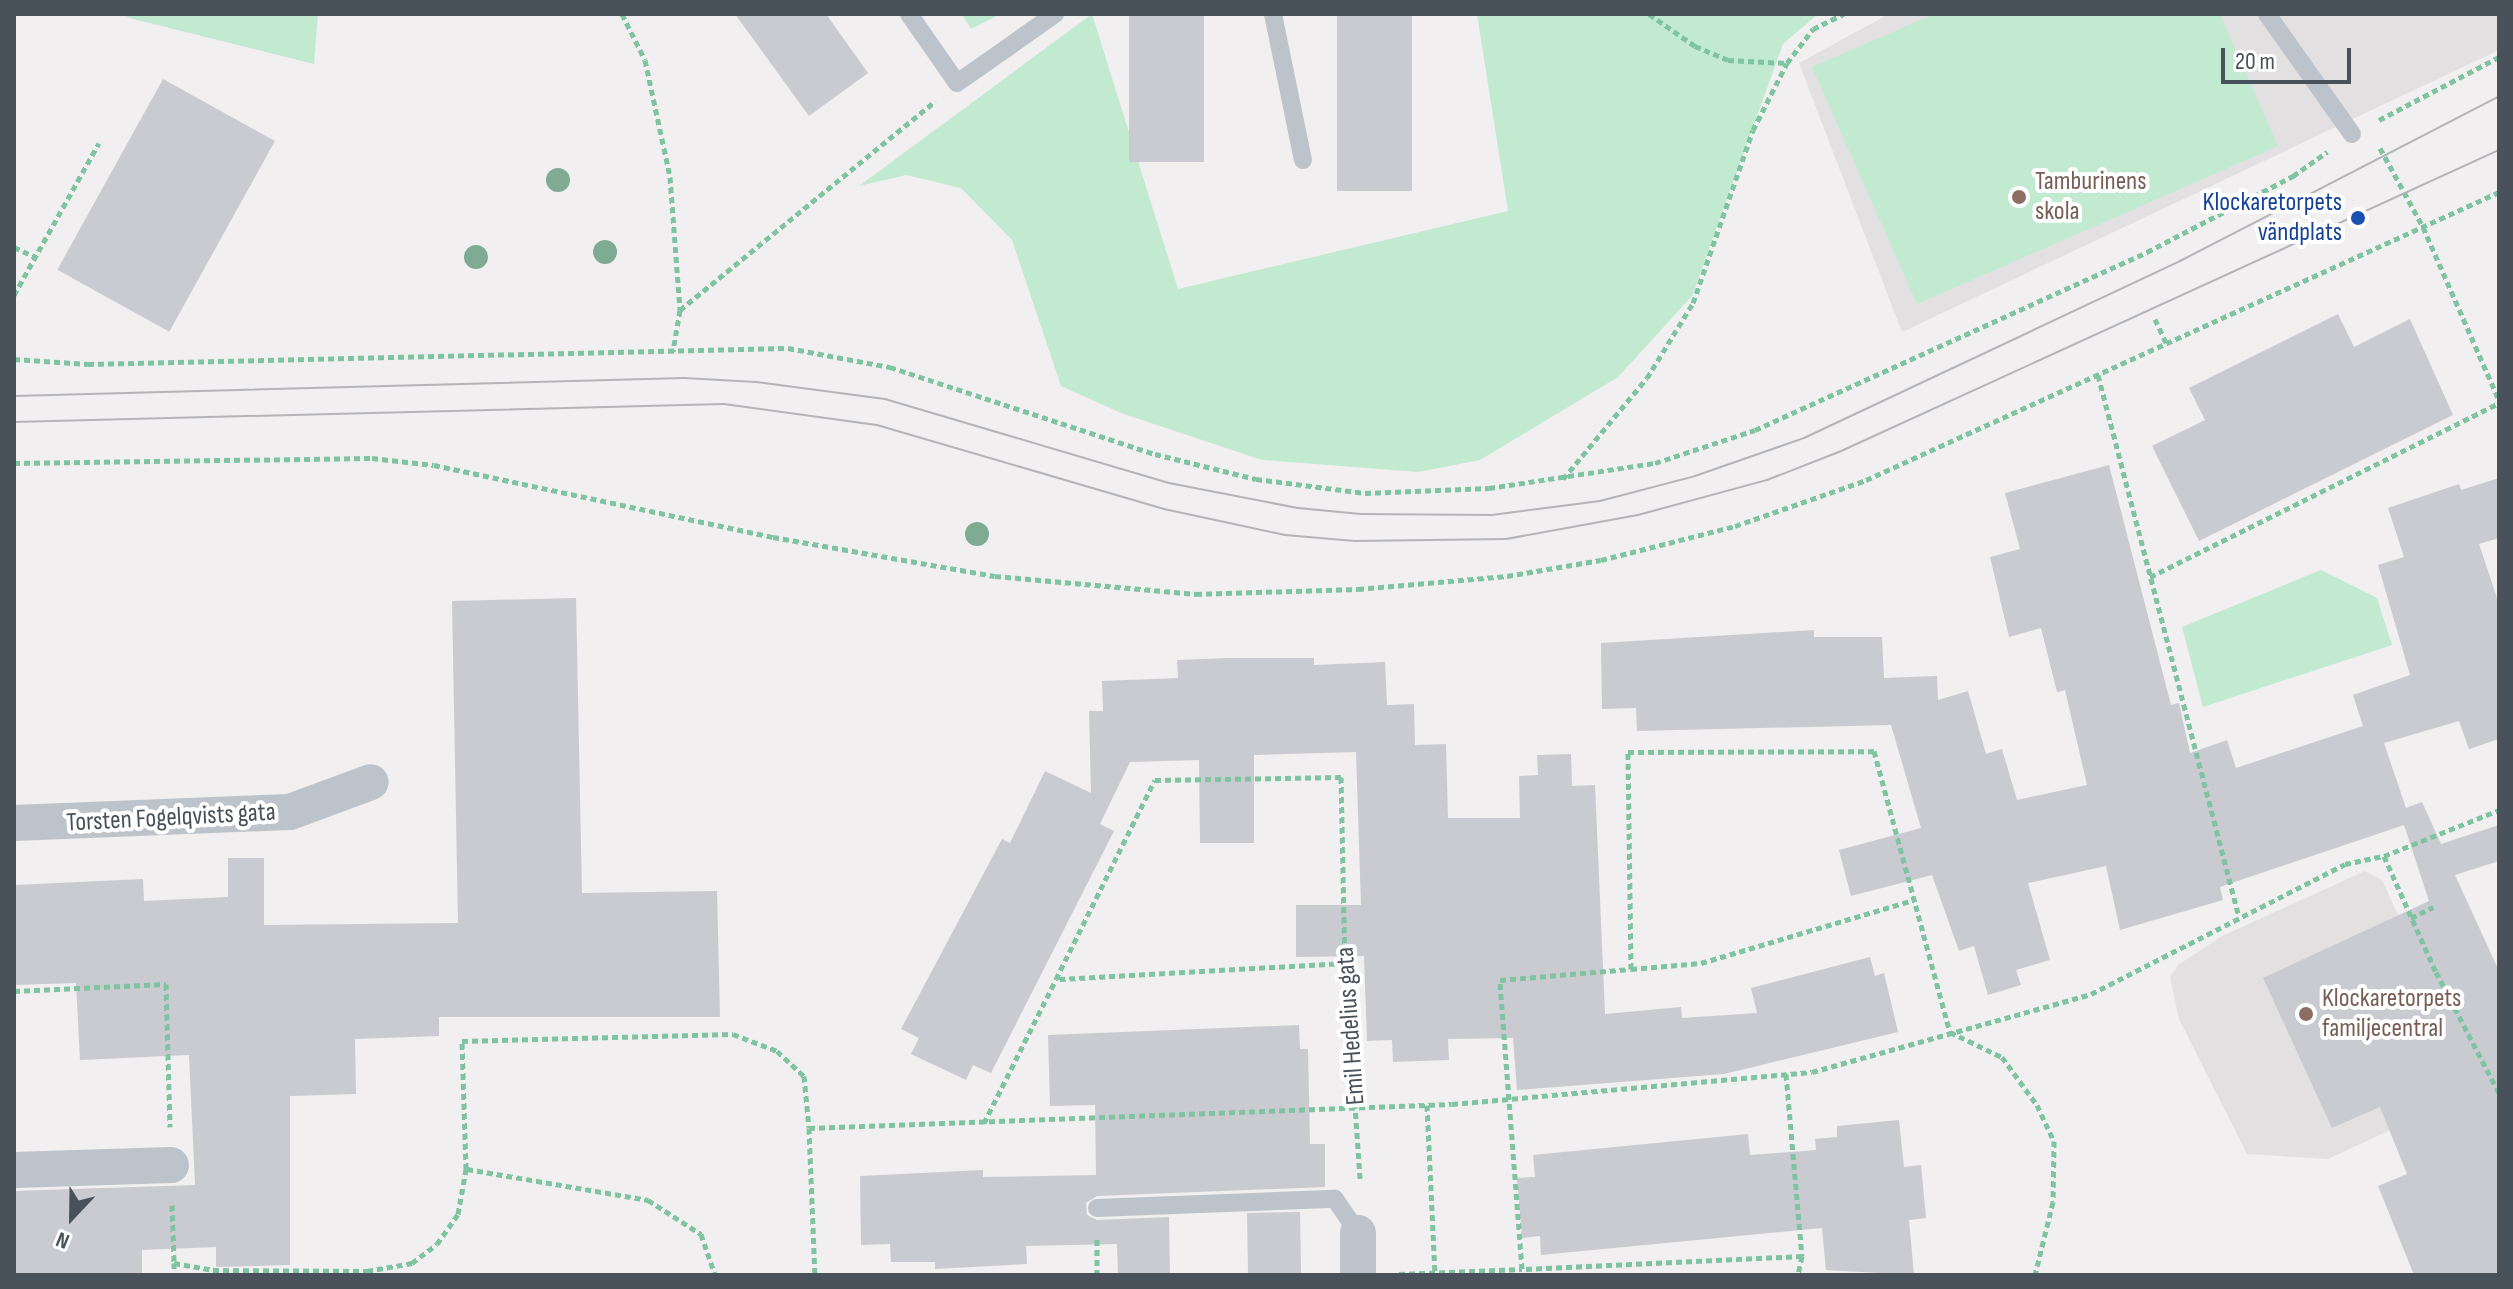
<!DOCTYPE html>
<html>
<head>
<meta charset="utf-8">
<style>
  body { margin:0 }
  #map { position:relative; width:2513px; height:1289px; overflow:hidden; background:#f1efef; font-family:"Sofia Sans Condensed",sans-serif }
  div>[style] { position:absolute }
  .education>* { inset:0; background:#e2e0e0 }
  .green>* { inset:0; background:#c2ead0 }
  .building>* { inset:0; background:#c9cbd1; transform-origin:0 0 }
  .path>* { height:5px; margin-top:-2.5px; transform-origin:0; background:repeating-linear-gradient(90deg,#7ec4a0 0 6px,transparent 0 10px) }
  .lane>* { height:18px; margin:-9px; padding:0 9px; transform-origin:9px; border-radius:9px; background:#bcc3ca }
  .street>* { height:36px; margin:-18px; padding:0 18px; transform-origin:18px; border-radius:18px; background:#bcc3ca }
  .tram>* { height:2px; margin:-1px; padding:0 1px; transform-origin:1px; border-radius:1px; background:#b2b4b8 }
  .trees>* { width:24px; height:24px; margin:-12px; border-radius:50%; background:#7fab93 }
  .dots>* { width:22px; height:22px; translate:-50% -50%; box-sizing:border-box; border:4px solid #fff; border-radius:50% }
  span { translate:-50% -50%; white-space:nowrap; text-align:center; line-height:1.15; -webkit-text-stroke:8px #fff; paint-order:stroke }
  .education-label { font-size:26px; color:#785e54 }
  .left { translate:0 -50%; text-align:left }
  .transit-label { font-size:26px; color:#164399 }
  .right { translate:-100% -50%; text-align:right }
  .street-label { font-size:26px; color:#49525a }
  .frame { position:absolute; inset:0; border:16px solid #49525a; pointer-events:none }
  .north { position:absolute; left:32px; top:1177px; width:80px; height:80px; -webkit-text-stroke:6px #fff; paint-order:stroke; rotate:202deg; font-size:22px; font-weight:700; line-height:32px; text-align:center; color:#49525a }
  .north::after { content:''; display:block; margin:auto; width:28px; height:36px; background:#49525a; clip-path:polygon(50% 0,100% 100%,50% 72%,0 100%) }
  .scale { position:absolute; left:2221px; top:48px; width:130px; height:36px; box-sizing:border-box; border:4px solid #49525a; border-top:0; padding-left:10px; font-size:24px; line-height:28px; white-space:nowrap; color:#49525a; -webkit-text-stroke:6px #fff; paint-order:stroke }
</style>
</head>
<body>
<div id="map">
  <div class="education">
    <div style="clip-path:polygon(1889px 14px,2499px 14px,2499px 50px,1902px 332px,1799px 63px)"></div>
    <div style="clip-path:polygon(2365px 871px,2382px 880px,2399px 917px,2470px 1093px,2328px 1159px,2247px 1154px,2179px 1019px,2170px 977px,2178px 965px,2222px 936px)"></div>
  </div>
  <div class="green">
    <div style="clip-path:polygon(123px 14px,318px 14px,314px 64px,129px 18px)"></div>
    <div style="clip-path:polygon(962px 14px,1000px 14px,971px 29px)"></div>
    <div style="clip-path:polygon(1092px 14px,1178px 289px,1508px 211px,1477px 14px,1818px 14px,1783px 44px,1692px 296px,1618px 377px,1480px 460px,1418px 472px,1262px 460px,1121px 413px,1061px 386px,1012px 240px,961px 188px,906px 175px,859px 186px)"></div>
    <div style="clip-path:polygon(1934px 14px,2220px 14px,2278px 146px,1917px 304px,1812px 67px)"></div>
    <div style="clip-path:polygon(2321px 570px,2377px 598px,2392px 645px,2203px 707px,2182px 627px)"></div>
  </div>
  <div class="building">
    <div style="clip-path:polygon(735px 14px,826px 14px,868px 73px,809px 116px)"></div>
    <div style="left:1129px;top:14px;width:75px;height:148px"></div>
    <div style="left:1337px;top:14px;width:75px;height:177px"></div>
    <div style="left:163px;top:79px;width:128px;height:218px;rotate:29deg"></div>
    <div style="clip-path:polygon(2338px 314px,2354px 347px,2410px 319px,2453px 415px,2199px 541px,2152px 446px,2205px 420px,2189px 388px)"></div>
    <div style="clip-path:polygon(2109px 465px,2171px 705px,2179px 703px,2190px 753px,2227px 740px,2236px 768px,2363px 726px,2353px 695px,2410px 675px,2378px 565px,2404px 557px,2388px 508px,2459px 484px,2461px 490px,2499px 478px,2499px 538px,2479px 544px,2499px 604px,2499px 739px,2469px 749px,2459px 721px,2384px 743px,2406px 808px,2422px 802px,2441px 844px,2499px 825px,2499px 861px,2455px 875px,2499px 971px,2499px 1275px,2414px 1275px,2378px 1186px,2407px 1174px,2380px 1107px,2332px 1128px,2263px 978px,2429px 901px,2404px 825px,2220px 887px,2223px 900px,2120px 930px,2106px 866px,2028px 883px,2050px 960px,2016px 970px,2021px 985px,1988px 995px,1974px 946px,1959px 951px,1932px 875px,1851px 896px,1839px 850px,1921px 828px,1891px 725px,1637px 731px,1636px 708px,1602px 709px,1601px 643px,1814px 630px,1814px 637px,1882px 637px,1884px 678px,1937px 676px,1938px 700px,1968px 691px,1986px 754px,2002px 749px,2017px 800px,2087px 785px,2065px 690px,2057px 692px,2041px 628px,2009px 637px,1990px 557px,2020px 549px,2005px 493px)"></div>
    <div style="clip-path:polygon(576px 598px,582px 893px,717px 891px,720px 1017px,439px 1017px,439px 1036px,355px 1039px,356px 1094px,290px 1096px,290px 1265px,216px 1267px,216px 1247px,142px 1250px,142px 1275px,14px 1275px,14px 1191px,195px 1185px,189px 1055px,80px 1060px,76px 983px,14px 985px,14px 885px,143px 879px,144px 901px,228px 897px,228px 858px,264px 858px,264px 925px,458px 923px,452px 601px)"></div>
    <div style="clip-path:polygon(1228px 658px,1314px 658px,1314px 665px,1385px 662px,1387px 705px,1414px 704px,1415px 745px,1446px 744px,1448px 818px,1520px 818px,1519px 776px,1538px 775px,1537px 755px,1571px 754px,1572px 786px,1595px 785px,1605px 1014px,1681px 1007px,1682px 1018px,1757px 1013px,1751px 988px,1870px 957px,1875px 976px,1884px 973px,1898px 1032px,1724px 1074px,1517px 1090px,1513px 1038px,1448px 1039px,1449px 1060px,1393px 1062px,1392px 1040px,1367px 1041px,1364px 956px,1296px 957px,1296px 905px,1361px 905px,1356px 752px,1254px 755px,1254px 843px,1200px 843px,1199px 760px,1130px 762px,1100px 824px,1114px 831px,991px 1073px,973px 1065px,966px 1080px,911px 1054px,919px 1038px,901px 1029px,1002px 839px,1010px 843px,1045px 771px,1091px 793px,1089px 711px,1103px 711px,1102px 681px,1178px 678px,1177px 660px)"></div>
    <div style="clip-path:polygon(1299px 1025px,1300px 1049px,1308px 1049px,1310px 1144px,1325px 1144px,1325px 1187px,1097px 1196px,1086px 1203px,1087px 1215px,1097px 1220px,1169px 1217px,1170px 1275px,1118px 1275px,1117px 1244px,1026px 1246px,1027px 1264px,935px 1269px,935px 1262px,891px 1262px,890px 1244px,861px 1245px,860px 1176px,983px 1170px,983px 1177px,1096px 1175px,1095px 1105px,1050px 1106px,1048px 1035px)"></div>
    <div style="clip-path:polygon(1899px 1120px,1904px 1167px,1921px 1165px,1926px 1218px,1909px 1220px,1914px 1275px,1826px 1270px,1822px 1228px,1541px 1255px,1540px 1236px,1522px 1238px,1517px 1178px,1535px 1177px,1533px 1155px,1748px 1134px,1750px 1155px,1816px 1150px,1815px 1139px,1837px 1137px,1837px 1126px)"></div>
    <div style="left:1300px;top:1212px;width:63px;height:53px;rotate:89deg"></div>
  </div>
  <div class="path">
    <div style="left:622px;top:14px;width:51px;rotate:63.4deg"></div>
    <div style="left:645px;top:60px;width:120px;rotate:77.9deg"></div>
    <div style="left:670px;top:177px;width:133px;rotate:85.7deg"></div>
    <div style="left:680px;top:310px;width:42px;rotate:99.7deg"></div>
    <div style="left:1649px;top:14px;width:56px;rotate:34.8deg"></div>
    <div style="left:1695px;top:46px;width:36px;rotate:23deg"></div>
    <div style="left:1728px;top:60px;width:59px;rotate:2.9deg"></div>
    <div style="left:2379px;top:120px;width:136px;rotate:-27.7deg"></div>
    <div style="left:2380px;top:148px;width:90px;rotate:61.4deg"></div>
    <div style="left:2423px;top:227px;width:189px;rotate:66.3deg"></div>
    <div style="left:14px;top:247px;width:23px;rotate:25deg"></div>
    <div style="left:14px;top:295px;width:174px;rotate:-60.8deg"></div>
    <div style="left:680px;top:310px;width:330px;rotate:-39.3deg"></div>
    <div style="left:2155px;top:319px;width:29px;rotate:65deg"></div>
    <div style="left:14px;top:359px;width:74px;rotate:3.9deg"></div>
    <div style="left:88px;top:364px;width:700px;rotate:-1.31deg"></div>
    <div style="left:788px;top:348px;width:104px;rotate:10.6deg"></div>
    <div style="left:890px;top:367px;width:279px;rotate:18.2deg"></div>
    <div style="left:1155px;top:454px;width:104px;rotate:13.9deg"></div>
    <div style="left:1256px;top:479px;width:110px;rotate:7.3deg"></div>
    <div style="left:1365px;top:493px;width:124px;rotate:-2.3deg"></div>
    <div style="left:1489px;top:488px;width:168px;rotate:-8.6deg"></div>
    <div style="left:1655px;top:463px;width:105px;rotate:-18.3deg"></div>
    <div style="left:1755px;top:430px;width:431px;rotate:-24.4deg"></div>
    <div style="left:2147px;top:252px;width:165px;rotate:-27.5deg"></div>
    <div style="left:2293px;top:176px;width:42px;rotate:-35.2deg"></div>
    <div style="left:2098px;top:375px;width:560px;rotate:75.42deg"></div>
    <div style="left:14px;top:463px;width:358px;rotate:-0.8deg"></div>
    <div style="left:372px;top:458px;width:62px;rotate:6.4deg"></div>
    <div style="left:434px;top:465px;width:347px;rotate:12deg"></div>
    <div style="left:773px;top:537px;width:225px;rotate:10deg"></div>
    <div style="left:995px;top:576px;width:202px;rotate:5.1deg"></div>
    <div style="left:1196px;top:594px;width:162px;rotate:-1.8deg"></div>
    <div style="left:1358px;top:589px;width:150px;rotate:-5deg"></div>
    <div style="left:1507px;top:576px;width:95px;rotate:-9.7deg"></div>
    <div style="left:1601px;top:560px;width:138px;rotate:-14.2deg"></div>
    <div style="left:1735px;top:526px;width:139px;rotate:-19.3deg"></div>
    <div style="left:1866px;top:480px;width:695px;rotate:-24.46deg"></div>
    <div style="left:1563px;top:479px;width:131px;rotate:-50.3deg"></div>
    <div style="left:1647px;top:378px;width:88px;rotate:-58.5deg"></div>
    <div style="left:1693px;top:303px;width:183px;rotate:-70.9deg"></div>
    <div style="left:1753px;top:130px;width:75px;rotate:-63.1deg"></div>
    <div style="left:1787px;top:63px;width:43px;rotate:-52.6deg"></div>
    <div style="left:1813px;top:29px;width:34px;rotate:-26deg"></div>
    <div style="left:2150px;top:577px;width:390px;rotate:-26.5deg"></div>
    <div style="left:2384px;top:856px;width:124px;rotate:-21.8deg"></div>
    <div style="left:2411px;top:918px;width:25px;rotate:-26deg"></div>
    <div style="left:1345px;top:963px;width:289px;rotate:176.8deg"></div>
    <div style="left:1056px;top:979px;width:222px;rotate:-63.6deg"></div>
    <div style="left:1155px;top:780px;width:186px;rotate:-0.9deg"></div>
    <div style="left:1341px;top:777px;width:186px;rotate:88.8deg"></div>
    <div style="left:1345px;top:963px;width:216px;rotate:86deg"></div>
    <div style="left:1631px;top:969px;width:70px;rotate:-4.9deg"></div>
    <div style="left:1701px;top:963px;width:222px;rotate:-16.5deg"></div>
    <div style="left:14px;top:991px;width:152px;rotate:-2.6deg"></div>
    <div style="left:166px;top:984px;width:143px;rotate:88.4deg"></div>
    <div style="left:1786px;top:1074px;width:183px;rotate:85deg"></div>
    <div style="left:1802px;top:1256px;width:19px;rotate:102deg"></div>
    <div style="left:1427px;top:1105px;width:168px;rotate:87.3deg"></div>
    <div style="left:984px;top:1123px;width:161px;rotate:-63.4deg"></div>
    <div style="left:809px;top:1128px;width:147px;rotate:87.7deg"></div>
    <div style="left:467px;top:1169px;width:184px;rotate:9.7deg"></div>
    <div style="left:648px;top:1200px;width:63px;rotate:32.7deg"></div>
    <div style="left:701px;top:1234px;width:43px;rotate:71.1deg"></div>
    <div style="left:172px;top:1205px;width:58px;rotate:88deg"></div>
    <div style="left:174px;top:1263px;width:40px;rotate:10deg"></div>
    <div style="left:213px;top:1270px;width:154px;rotate:0.4deg"></div>
    <div style="left:367px;top:1271px;width:46px;rotate:-10.1deg"></div>
    <div style="left:412px;top:1263px;width:31px;rotate:-37deg"></div>
    <div style="left:437px;top:1244px;width:37px;rotate:-55deg"></div>
    <div style="left:458px;top:1214px;width:46px;rotate:-79.9deg"></div>
    <div style="left:466px;top:1169px;width:128px;rotate:-91.8deg"></div>
    <div style="left:462px;top:1041px;width:271px;rotate:-1.5deg"></div>
    <div style="left:733px;top:1034px;width:47px;rotate:21.1deg"></div>
    <div style="left:777px;top:1051px;width:37px;rotate:43deg"></div>
    <div style="left:804px;top:1076px;width:52px;rotate:84.5deg"></div>
    <div style="left:809px;top:1128px;width:643px;rotate:-2.14deg"></div>
    <div style="left:1452px;top:1104px;width:361px;rotate:-5.1deg"></div>
    <div style="left:1812px;top:1072px;width:290px;rotate:-15.6deg"></div>
    <div style="left:2091px;top:994px;width:285px;rotate:-27.1deg"></div>
    <div style="left:2345px;top:864px;width:40px;rotate:-12deg"></div>
    <div style="left:2384px;top:856px;width:127px;rotate:65.9deg"></div>
    <div style="left:2436px;top:972px;width:136px;rotate:62.5deg"></div>
    <div style="left:1802px;top:1256px;width:280px;rotate:177.3deg"></div>
    <div style="left:1522px;top:1269px;width:290px;rotate:-94.4deg"></div>
    <div style="left:1500px;top:980px;width:131px;rotate:-4.8deg"></div>
    <div style="left:1631px;top:969px;width:217px;rotate:-90.8deg"></div>
    <div style="left:1628px;top:752px;width:246px;rotate:-0.2deg"></div>
    <div style="left:1874px;top:751px;width:291px;rotate:74.9deg"></div>
    <div style="left:1950px;top:1032px;width:58px;rotate:25.7deg"></div>
    <div style="left:2002px;top:1057px;width:59px;rotate:53.9deg"></div>
    <div style="left:2037px;top:1105px;width:40px;rotate:65deg"></div>
    <div style="left:2054px;top:1141px;width:61px;rotate:90.9deg"></div>
    <div style="left:2053px;top:1202px;width:75px;rotate:103.9deg"></div>
    <div style="left:174px;top:1263px;width:12px;rotate:90deg"></div>
    <div style="left:1399px;top:1274px;width:123px;rotate:-2.3deg"></div>
    <div style="left:1097px;top:1275px;width:39px;rotate:-90deg"></div>
  </div>
  <div class="lane">
    <div style="left:909px;top:14px;width:84px;rotate:55.2deg"></div>
    <div style="left:957px;top:83px;width:120px;rotate:-35.1deg"></div>
    <div style="left:1273px;top:14px;width:149px;rotate:78.4deg"></div>
    <div style="left:2267px;top:14px;width:147px;rotate:54.7deg"></div>
    <div style="left:1097px;top:1208px;width:238px;rotate:-2.2deg"></div>
    <div style="left:1335px;top:1199px;width:41px;rotate:55.9deg"></div>
  </div>
  <div class="street">
    <div style="left:14px;top:823px;width:276px;rotate:-2.3deg"></div>
    <div style="left:290px;top:812px;width:86px;rotate:-20.3deg"></div>
    <div style="left:14px;top:1170px;width:157px;rotate:-1.8deg"></div>
    <div style="left:1358px;top:1233px;width:42px;rotate:90deg"></div>
  </div>
  <div class="tram">
    <div style="left:14px;top:396px;width:670px;rotate:-1.54deg"></div>
    <div style="left:684px;top:378px;width:72px;rotate:3.2deg"></div>
    <div style="left:756px;top:382px;width:130px;rotate:7.5deg"></div>
    <div style="left:885px;top:399px;width:296px;rotate:16.5deg"></div>
    <div style="left:1169px;top:483px;width:131px;rotate:11deg"></div>
    <div style="left:1298px;top:508px;width:63px;rotate:5.4deg"></div>
    <div style="left:1361px;top:514px;width:131px;rotate:0.4deg"></div>
    <div style="left:1492px;top:515px;width:109px;rotate:-7.4deg"></div>
    <div style="left:1600px;top:501px;width:98px;rotate:-14.7deg"></div>
    <div style="left:1695px;top:476px;width:115px;rotate:-19.2deg"></div>
    <div style="left:1804px;top:438px;width:416px;rotate:-25.2deg"></div>
    <div style="left:2180px;top:261px;width:359px;rotate:-27.3deg"></div>
    <div style="left:14px;top:422px;width:710px;rotate:-1.45deg"></div>
    <div style="left:724px;top:404px;width:154px;rotate:7.8deg"></div>
    <div style="left:877px;top:425px;width:299px;rotate:16.3deg"></div>
    <div style="left:1164px;top:509px;width:124px;rotate:12.1deg"></div>
    <div style="left:1285px;top:535px;width:70px;rotate:4.9deg"></div>
    <div style="left:1355px;top:541px;width:151px;rotate:-0.8deg"></div>
    <div style="left:1506px;top:539px;width:134px;rotate:-10.3deg"></div>
    <div style="left:1638px;top:515px;width:134px;rotate:-15.2deg"></div>
    <div style="left:1767px;top:480px;width:77px;rotate:-21.3deg"></div>
    <div style="left:1839px;top:452px;width:726px;rotate:-24.59deg"></div>
  </div>
  <div class="trees">
    <div style="left:558px;top:180px"></div>
    <div style="left:605px;top:252px"></div>
    <div style="left:476px;top:257px"></div>
    <div style="left:977px;top:534px"></div>
  </div>
  <div class="dots">
    <div style="left:2019px;top:197px;background:#8d6e63"></div>
    <div style="left:2358px;top:218px;background:#1a4fb4"></div>
    <div style="left:2306px;top:1014px;background:#8d6e63"></div>
  </div>
  <div class="education-label">
    <span class="left" style="left:2035px;top:197px">Tamburinens<br>skola</span>
    <span class="left" style="left:2322px;top:1014px">Klockaretorpets<br>familjecentral</span>
  </div>
  <div class="transit-label">
    <span class="right" style="left:2342px;top:218px">Klockaretorpets<br>vändplats</span>
  </div>
  <div class="street-label">
    <span style="left:171px;top:818px;rotate:-3deg">Torsten Fogelqvists gata</span>
    <span style="left:1351px;top:1026px;rotate:-94deg">Emil Hedelius gata</span>
  </div>
  <div class="frame"></div>
  <div class="north">N</div>
  <div class="scale">20 m</div>
</div>
</body>
</html>
